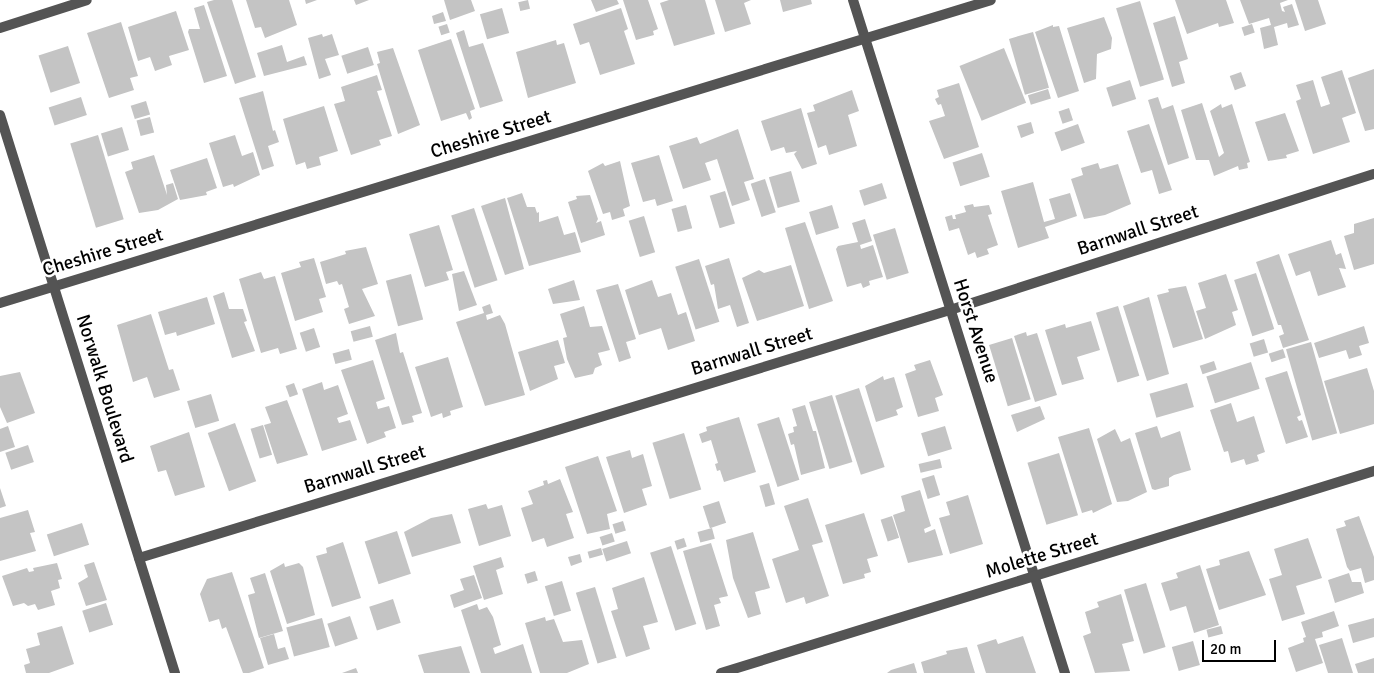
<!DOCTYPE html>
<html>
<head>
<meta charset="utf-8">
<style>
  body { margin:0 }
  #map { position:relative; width:1374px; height:673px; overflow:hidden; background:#fff; font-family:Signika,sans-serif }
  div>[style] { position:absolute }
  .building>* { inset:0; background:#c4c4c4; transform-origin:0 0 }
  .minor>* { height:10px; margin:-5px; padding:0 5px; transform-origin:5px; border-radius:5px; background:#545454 }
  .tertiary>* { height:10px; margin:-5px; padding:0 5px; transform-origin:5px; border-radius:5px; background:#545454 }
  span { translate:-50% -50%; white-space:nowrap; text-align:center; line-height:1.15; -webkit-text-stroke:5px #fff; paint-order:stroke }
  .street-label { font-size:19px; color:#000 }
  .scale { position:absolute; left:1202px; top:640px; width:74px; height:22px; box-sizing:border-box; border:2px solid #000; border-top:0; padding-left:6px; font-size:15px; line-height:18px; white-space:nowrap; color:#000; -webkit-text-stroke:4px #fff; paint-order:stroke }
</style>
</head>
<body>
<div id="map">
  <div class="building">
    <div style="clip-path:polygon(214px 0,232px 0,256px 77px,235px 84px,207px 2px)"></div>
    <div style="clip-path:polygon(246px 0,289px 0,297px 25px,265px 38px,261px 27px,255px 28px)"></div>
    <div style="clip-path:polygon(305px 0,317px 0,306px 4px)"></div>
    <div style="clip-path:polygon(354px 0,369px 0,356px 5px)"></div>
    <div style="clip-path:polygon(444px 0,471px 0,475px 11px,450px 20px)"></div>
    <div style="left:528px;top:0;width:9px;height:10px;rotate:77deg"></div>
    <div style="clip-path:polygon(591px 0,617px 0,619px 4px,596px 12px)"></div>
    <div style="clip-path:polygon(623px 0,648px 0,658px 29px,653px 31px,654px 35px,636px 40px)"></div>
    <div style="clip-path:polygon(669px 0,705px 0,715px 34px,674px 46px,660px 3px)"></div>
    <div style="clip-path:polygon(715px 0,751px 0,744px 3px,751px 24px,725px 32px)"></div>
    <div style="clip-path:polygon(780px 0,811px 0,812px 4px,783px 12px)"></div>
    <div style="clip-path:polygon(1175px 0,1226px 0,1234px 23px,1219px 27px,1218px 23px,1187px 34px)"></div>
    <div style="clip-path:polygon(1240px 0,1288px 0,1280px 3px,1282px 11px,1285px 12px,1283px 7px,1292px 4px,1299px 25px,1288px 28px,1287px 23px,1274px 27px,1278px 45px,1264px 49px,1260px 28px,1271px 25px,1269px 18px,1249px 24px)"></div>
    <div style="clip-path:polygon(1295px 0,1318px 0,1326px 24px,1305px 31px)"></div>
    <div style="left:1140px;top:1px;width:82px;height:25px;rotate:73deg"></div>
    <div style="clip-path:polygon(204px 5px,227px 76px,204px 83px,188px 32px,189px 29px,200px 29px,194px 8px)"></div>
    <div style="left:502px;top:8px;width:26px;height:23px;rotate:74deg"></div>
    <div style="clip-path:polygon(621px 8px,628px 29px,624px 31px,635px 64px,600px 75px,589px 42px,580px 45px,573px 24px)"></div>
    <div style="clip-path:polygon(176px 11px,189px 50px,169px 56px,172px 65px,155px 71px,150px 57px,138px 61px,128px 27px)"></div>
    <div style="clip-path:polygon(443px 12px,446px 21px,434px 24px,432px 16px)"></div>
    <div style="clip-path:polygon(1175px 16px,1188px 59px,1179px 62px,1185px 83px,1172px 87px,1153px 23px)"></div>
    <div style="clip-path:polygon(1104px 17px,1112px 38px,1111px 49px,1097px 54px,1096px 79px,1084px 83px,1067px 28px)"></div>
    <div style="clip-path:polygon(121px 22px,138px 76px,130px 78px,134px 90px,109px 98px,87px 33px)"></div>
    <div style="left:447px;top:24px;width:9px;height:9px;rotate:72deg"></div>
    <div style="left:1252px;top:24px;width:9px;height:11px;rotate:72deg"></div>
    <div style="clip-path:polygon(1053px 25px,1053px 27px,1059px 26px,1079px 91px,1058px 98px,1035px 32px)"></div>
    <div style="clip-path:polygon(464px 30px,469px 47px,483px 43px,503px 101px,480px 108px,456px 33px)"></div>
    <div style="left:1033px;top:32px;width:58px;height:25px;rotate:74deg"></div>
    <div style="clip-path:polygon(322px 34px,323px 37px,332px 34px,339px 55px,325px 59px,331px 75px,319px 79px,308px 38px)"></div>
    <div style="clip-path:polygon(451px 39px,475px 109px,470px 111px,472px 118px,469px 120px,466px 113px,441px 121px,418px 50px)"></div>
    <div style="clip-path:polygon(556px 40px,557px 45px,564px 43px,576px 83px,528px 98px,516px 52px)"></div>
    <div style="clip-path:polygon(282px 45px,287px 62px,304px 56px,307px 65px,264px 76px,257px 53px)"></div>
    <div style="left:68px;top:46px;width:39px;height:31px;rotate:72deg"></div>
    <div style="left:368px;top:47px;width:19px;height:28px;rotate:72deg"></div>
    <div style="clip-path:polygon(393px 48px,420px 125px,398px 134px,377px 64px,380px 63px,377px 52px)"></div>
    <div style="left:1004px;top:48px;width:59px;height:48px;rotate:68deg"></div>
    <div style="clip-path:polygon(1374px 69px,1374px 129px,1365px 131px,1348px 78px)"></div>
    <div style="clip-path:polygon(1342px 70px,1356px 113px,1342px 118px,1350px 142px,1313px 154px,1296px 101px,1301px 99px,1296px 85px,1313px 80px,1321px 107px,1330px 104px,1321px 77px)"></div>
    <div style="left:1241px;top:72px;width:15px;height:12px;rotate:70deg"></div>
    <div style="clip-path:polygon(377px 75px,382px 90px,377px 91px,392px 136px,379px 140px,381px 145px,351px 155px,334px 104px,345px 101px,341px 87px)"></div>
    <div style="left:1130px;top:80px;width:20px;height:25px;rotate:72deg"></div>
    <div style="clip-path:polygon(959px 83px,979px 147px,944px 159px,929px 121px,945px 116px,941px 104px,938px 105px,935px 99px,939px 97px,937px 90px)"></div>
    <div style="left:1048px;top:89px;width:10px;height:21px;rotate:73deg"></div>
    <div style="clip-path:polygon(852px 90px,859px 111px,848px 115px,857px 146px,829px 155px,826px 145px,818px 148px,807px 113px,815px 111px,813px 105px)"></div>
    <div style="clip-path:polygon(263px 91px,273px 131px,275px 130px,279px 142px,268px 146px,274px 166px,262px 170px,239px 98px)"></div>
    <div style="left:81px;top:97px;width:19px;height:34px;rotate:72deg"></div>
    <div style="clip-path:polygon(1158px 97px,1162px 109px,1173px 105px,1189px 158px,1168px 165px,1148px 100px)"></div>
    <div style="left:146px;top:101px;width:14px;height:16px;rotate:73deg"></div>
    <div style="clip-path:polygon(1202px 103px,1219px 157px,1224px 153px,1210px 111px,1221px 104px,1222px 108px,1232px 104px,1250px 162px,1247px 163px,1248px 168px,1239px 170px,1238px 166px,1214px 176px,1209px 160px,1196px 160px,1181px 110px)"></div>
    <div style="clip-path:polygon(324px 106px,338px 151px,319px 157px,321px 165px,307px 169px,305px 162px,296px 165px,283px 119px)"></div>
    <div style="clip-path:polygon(801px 108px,817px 164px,802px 169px,794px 154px,797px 151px,786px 153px,784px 147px,771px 151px,761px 121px)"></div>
    <div style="left:1069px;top:108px;width:13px;height:11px;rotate:72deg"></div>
    <div style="clip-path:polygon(1285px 113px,1299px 151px,1286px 155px,1287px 158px,1268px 161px,1255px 122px)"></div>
    <div style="left:150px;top:117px;width:16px;height:14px;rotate:75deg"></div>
    <div style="clip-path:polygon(1031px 122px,1034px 133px,1021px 138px,1017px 126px)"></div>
    <div style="left:1078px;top:124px;width:20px;height:25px;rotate:70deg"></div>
    <div style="clip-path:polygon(1149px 124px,1172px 190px,1159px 194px,1152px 170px,1141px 173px,1127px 131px)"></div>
    <div style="left:122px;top:127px;width:24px;height:22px;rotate:73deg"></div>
    <div style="clip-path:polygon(738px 129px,754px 179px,744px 182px,750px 200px,732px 206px,717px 159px,705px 163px,711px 180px,683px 189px,669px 146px,697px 137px,700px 144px)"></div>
    <div style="left:98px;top:135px;width:88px;height:29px;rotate:73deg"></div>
    <div style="clip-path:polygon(235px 135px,242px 156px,253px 152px,260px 175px,234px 187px,233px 184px,223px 187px,209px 143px)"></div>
    <div style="left:982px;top:153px;width:25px;height:31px;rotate:72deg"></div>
    <div style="clip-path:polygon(154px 155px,167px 195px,166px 185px,173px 183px,178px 199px,158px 210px,139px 213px,125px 172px,133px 169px,131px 162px)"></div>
    <div style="clip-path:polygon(659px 155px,673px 201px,657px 206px,655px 199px,643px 202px,631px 163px)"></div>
    <div style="clip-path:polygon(207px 158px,217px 188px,206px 192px,207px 195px,180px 200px,170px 170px)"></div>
    <div style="clip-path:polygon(620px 161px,630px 206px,623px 209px,625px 216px,612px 220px,610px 212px,603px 214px,588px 171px,603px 163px,605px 166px)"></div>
    <div style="clip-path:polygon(1098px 163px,1100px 169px,1118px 164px,1131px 204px,1105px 215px,1084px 219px,1071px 179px,1083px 175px,1081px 168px)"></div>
    <div style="left:791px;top:171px;width:32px;height:23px;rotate:74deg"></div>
    <div style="left:765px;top:179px;width:35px;height:15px;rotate:72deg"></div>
    <div style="clip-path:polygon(1033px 182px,1044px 222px,1055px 219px,1049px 199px,1070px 193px,1077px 216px,1045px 227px,1049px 238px,1018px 248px,1001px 191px)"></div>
    <div style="left:882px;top:183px;width:16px;height:24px;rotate:72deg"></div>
    <div style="left:725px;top:191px;width:34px;height:16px;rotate:73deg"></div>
    <div style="clip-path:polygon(522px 193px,527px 207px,535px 207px,537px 213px,539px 212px,539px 222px,558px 216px,564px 235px,575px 232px,581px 252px,529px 266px,507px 198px)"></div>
    <div style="clip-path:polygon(590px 195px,598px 219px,596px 223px,601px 221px,605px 235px,581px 243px,568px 202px,577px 199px,576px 196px)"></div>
    <div style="clip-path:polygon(505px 198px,524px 269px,505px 275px,481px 206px)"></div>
    <div style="clip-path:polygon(973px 204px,974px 207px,989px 205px,992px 214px,988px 215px,998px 245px,987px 249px,989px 254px,977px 258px,975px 252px,968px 255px,959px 228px,949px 231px,945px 217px,952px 215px,953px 219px,956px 219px,955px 215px,966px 212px,964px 206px)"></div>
    <div style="left:686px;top:205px;width:24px;height:15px;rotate:75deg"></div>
    <div style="left:832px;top:205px;width:24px;height:24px;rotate:73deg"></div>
    <div style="left:474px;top:208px;width:76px;height:24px;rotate:72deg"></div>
    <div style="left:644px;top:216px;width:38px;height:16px;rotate:73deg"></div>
    <div style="clip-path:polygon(1374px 218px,1374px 264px,1354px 270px,1344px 236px,1354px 233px,1354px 224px)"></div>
    <div style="clip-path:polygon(865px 219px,872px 241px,860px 245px,861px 249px,873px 245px,883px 277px,869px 281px,870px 285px,863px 288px,861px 283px,847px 287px,836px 249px,838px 246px,858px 242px,852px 223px)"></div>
    <div style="clip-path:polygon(805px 222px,833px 301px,809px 309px,785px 228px)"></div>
    <div style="clip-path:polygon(439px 225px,453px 270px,446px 272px,449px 280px,425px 287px,409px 234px)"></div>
    <div style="left:895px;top:228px;width:47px;height:23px;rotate:73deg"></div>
    <div style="clip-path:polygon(1331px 240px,1336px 255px,1341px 253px,1346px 269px,1339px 268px,1346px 287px,1318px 296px,1310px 271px,1296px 276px,1288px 254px)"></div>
    <div style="clip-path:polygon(366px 247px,378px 284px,362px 289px,375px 316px,349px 324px,344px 309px,349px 307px,342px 284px,339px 285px,337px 281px,326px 284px,320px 262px,346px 254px,345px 251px)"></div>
    <div style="clip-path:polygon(1279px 254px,1309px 340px,1283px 348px,1279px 336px,1284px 334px,1281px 325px,1278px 325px,1256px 262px)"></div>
    <div style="clip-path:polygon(314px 258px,326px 297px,319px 299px,323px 312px,295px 321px,281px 273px,301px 267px,299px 262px)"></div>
    <div style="clip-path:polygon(729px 258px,749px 323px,737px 327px,730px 305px,718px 309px,714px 284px,711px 285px,705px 266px)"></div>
    <div style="left:699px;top:259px;width:66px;height:25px;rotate:72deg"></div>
    <div style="clip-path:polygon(791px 265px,804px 306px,757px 321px,742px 278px,759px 270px,764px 273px)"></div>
    <div style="clip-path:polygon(464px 271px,477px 305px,459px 311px,452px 274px)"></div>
    <div style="clip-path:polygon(261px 272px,264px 279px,275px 276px,297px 349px,280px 354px,278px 348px,261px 353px,239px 279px)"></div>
    <div style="left:1256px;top:273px;width:59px;height:23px;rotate:72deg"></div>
    <div style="left:411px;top:274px;width:47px;height:26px;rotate:75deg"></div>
    <div style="clip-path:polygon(1226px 274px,1238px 310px,1232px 312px,1236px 325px,1205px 339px,1196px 311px,1206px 308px,1198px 283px)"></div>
    <div style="clip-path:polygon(574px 280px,580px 300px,553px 304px,548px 289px)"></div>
    <div style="clip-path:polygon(652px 280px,658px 297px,671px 293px,678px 315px,686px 312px,695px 341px,668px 350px,661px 328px,639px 335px,625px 290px)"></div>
    <div style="clip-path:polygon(618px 284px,636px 339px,626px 342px,631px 358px,619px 362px,596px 290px)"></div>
    <div style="clip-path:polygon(1186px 286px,1203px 339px,1173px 348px,1157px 295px,1169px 292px,1168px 289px)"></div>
    <div style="clip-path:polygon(224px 292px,229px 309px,243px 309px,247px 321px,244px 322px,255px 351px,232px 358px,213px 296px)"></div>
    <div style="clip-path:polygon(207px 297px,215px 324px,177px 336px,176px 332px,165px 335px,158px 312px)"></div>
    <div style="clip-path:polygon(1149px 297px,1169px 374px,1147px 381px,1123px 306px)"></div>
    <div style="clip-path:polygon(490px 304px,493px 313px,486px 315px,487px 320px,500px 315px,505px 324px,525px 395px,485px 406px,456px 322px,484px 313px,482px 307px)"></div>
    <div style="clip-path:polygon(584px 306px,590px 327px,602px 326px,610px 350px,598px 353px,602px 365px,595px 368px,593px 374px,575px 378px,567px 359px,563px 338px,567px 337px,560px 314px)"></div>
    <div style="left:1118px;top:306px;width:73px;height:23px;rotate:73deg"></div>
    <div style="clip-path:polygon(151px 314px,169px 370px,173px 369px,180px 390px,154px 398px,147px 377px,133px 382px,117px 325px)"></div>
    <div style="clip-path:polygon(1091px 321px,1100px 350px,1077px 357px,1084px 379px,1062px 385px,1045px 330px,1065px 324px,1066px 328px)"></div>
    <div style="left:370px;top:326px;width:11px;height:20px;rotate:75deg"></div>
    <div style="clip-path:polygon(1364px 326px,1369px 343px,1359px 346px,1362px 355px,1349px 359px,1346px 350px,1319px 358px,1314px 343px)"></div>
    <div style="left:314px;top:328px;width:20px;height:15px;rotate:72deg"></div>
    <div style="clip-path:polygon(1026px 332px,1027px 336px,1037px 333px,1057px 395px,1035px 402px,1014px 336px)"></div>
    <div style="clip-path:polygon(396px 333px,400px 353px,403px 352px,422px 413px,412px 416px,414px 422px,402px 425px,375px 340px)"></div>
    <div style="left:1012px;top:338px;width:64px;height:24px;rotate:73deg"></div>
    <div style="left:1264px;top:339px;width:14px;height:15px;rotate:73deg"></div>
    <div style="clip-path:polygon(558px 340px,565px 363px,554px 366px,558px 379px,530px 391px,518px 352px)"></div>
    <div style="left:1311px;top:342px;width:95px;height:26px;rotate:74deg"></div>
    <div style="left:349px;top:349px;width:11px;height:17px;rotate:75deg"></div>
    <div style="left:1283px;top:349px;width:9px;height:15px;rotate:72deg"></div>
    <div style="clip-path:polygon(448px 357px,463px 407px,450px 411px,451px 415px,443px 418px,442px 413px,431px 417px,415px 367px)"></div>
    <div style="clip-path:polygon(373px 360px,385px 399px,376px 402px,378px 409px,389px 406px,396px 428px,384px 432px,386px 437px,367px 444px,341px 370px)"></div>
    <div style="clip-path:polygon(930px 360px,943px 395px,935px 398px,939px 411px,918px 417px,905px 374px,916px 370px,914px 365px)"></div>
    <div style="left:1214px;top:361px;width:9px;height:15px;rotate:72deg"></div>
    <div style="left:1251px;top:362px;width:28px;height:47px;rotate:72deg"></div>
    <div style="clip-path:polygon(1367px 368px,1374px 391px,1374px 424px,1340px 434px,1324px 381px)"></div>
    <div style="clip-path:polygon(1287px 371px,1301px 415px,1297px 417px,1299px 421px,1302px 420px,1308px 437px,1286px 444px,1265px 378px)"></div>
    <div style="clip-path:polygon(20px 372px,35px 413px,7px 423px,0 407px,0 376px)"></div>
    <div style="clip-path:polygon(883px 376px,884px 380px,894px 377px,903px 407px,896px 410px,898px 415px,876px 422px,865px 386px)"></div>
    <div style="clip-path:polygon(322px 382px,324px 390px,338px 385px,348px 414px,337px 418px,339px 423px,350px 420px,357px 440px,322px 451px,302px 389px)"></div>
    <div style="left:294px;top:383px;width:12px;height:9px;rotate:70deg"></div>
    <div style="left:1187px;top:383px;width:25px;height:39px;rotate:74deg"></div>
    <div style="left:859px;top:388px;width:83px;height:25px;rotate:72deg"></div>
    <div style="left:211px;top:394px;width:28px;height:25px;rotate:73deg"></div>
    <div style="left:832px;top:395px;width:70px;height:24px;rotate:73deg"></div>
    <div style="clip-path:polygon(287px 400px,308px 455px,277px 464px,264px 425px,271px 423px,265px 407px)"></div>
    <div style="clip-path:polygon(1231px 403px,1237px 422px,1254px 416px,1265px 452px,1257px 455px,1259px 461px,1246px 465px,1244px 459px,1231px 463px,1228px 451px,1224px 452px,1210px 410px)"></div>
    <div style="clip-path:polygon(805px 405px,813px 431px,816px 431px,825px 468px,801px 475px,794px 444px,791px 445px,788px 434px,794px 432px,793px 427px,797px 426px,792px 409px)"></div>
    <div style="clip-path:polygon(1040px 406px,1045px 419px,1017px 432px,1011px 415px)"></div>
    <div style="clip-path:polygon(739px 417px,756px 472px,724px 482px,720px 470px,717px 471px,715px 464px,718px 463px,711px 440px,702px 443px,699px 434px,707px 431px,706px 427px)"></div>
    <div style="left:779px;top:417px;width:66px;height:23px;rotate:72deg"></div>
    <div style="left:235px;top:423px;width:62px;height:29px;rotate:70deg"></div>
    <div style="left:263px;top:425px;width:31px;height:13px;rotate:73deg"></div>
    <div style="clip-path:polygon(8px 426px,15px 447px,0 452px,0 429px)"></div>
    <div style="left:945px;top:426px;width:24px;height:25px;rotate:73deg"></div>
    <div style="clip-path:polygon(1157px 426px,1161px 438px,1180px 431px,1191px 470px,1174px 475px,1169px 478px,1169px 486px,1155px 490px,1152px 489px,1135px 433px)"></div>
    <div style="clip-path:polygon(1089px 428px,1112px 504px,1093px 513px,1092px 510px,1082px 513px,1058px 437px)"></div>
    <div style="clip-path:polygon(1115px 429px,1121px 442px,1130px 438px,1147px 492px,1128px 501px,1117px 502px,1097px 439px)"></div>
    <div style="clip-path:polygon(189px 432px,205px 487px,175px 496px,166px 470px,158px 472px,150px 446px)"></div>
    <div style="left:684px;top:433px;width:59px;height:33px;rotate:73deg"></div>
    <div style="left:28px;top:445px;width:18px;height:24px;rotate:71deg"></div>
    <div style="clip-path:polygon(630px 450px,632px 458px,643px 454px,652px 486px,642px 489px,647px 505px,624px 513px,606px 457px)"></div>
    <div style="left:1059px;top:453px;width:65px;height:33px;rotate:73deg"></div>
    <div style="clip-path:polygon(598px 456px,617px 511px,607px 514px,610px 529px,587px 534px,565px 467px)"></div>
    <div style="left:940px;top:459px;width:9px;height:22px;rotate:77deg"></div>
    <div style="left:934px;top:475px;width:21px;height:13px;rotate:73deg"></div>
    <div style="clip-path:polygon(560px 479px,573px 512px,566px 514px,574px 538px,547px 547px,544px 538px,532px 542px,521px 508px,533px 504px,528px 491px,544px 485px,543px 481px,547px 480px,548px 484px)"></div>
    <div style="left:769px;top:483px;width:22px;height:10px;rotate:74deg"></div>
    <div style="clip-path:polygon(0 488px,6px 506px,0 508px)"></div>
    <div style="clip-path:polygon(920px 490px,931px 526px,924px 529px,925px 533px,935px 529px,943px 555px,908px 563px,893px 515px,905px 511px,901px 496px)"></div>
    <div style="clip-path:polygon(968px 495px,983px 544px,950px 554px,939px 518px,950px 515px,946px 502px)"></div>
    <div style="clip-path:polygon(808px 498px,823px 542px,812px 545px,829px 596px,806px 604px,804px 597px,786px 603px,772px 559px,799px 550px,784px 506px)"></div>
    <div style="left:719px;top:501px;width:23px;height:17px;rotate:72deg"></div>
    <div style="clip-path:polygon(486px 504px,488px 509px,502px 505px,511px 536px,479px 546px,468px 509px)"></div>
    <div style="clip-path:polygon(28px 510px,35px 532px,30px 533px,36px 551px,0 561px,0 518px)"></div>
    <div style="clip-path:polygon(864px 513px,878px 556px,867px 559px,871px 572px,864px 574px,865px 578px,843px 584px,825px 525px)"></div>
    <div style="clip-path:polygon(452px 514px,461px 543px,412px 557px,404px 532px,431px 518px)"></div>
    <div style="left:892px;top:516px;width:23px;height:12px;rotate:72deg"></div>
    <div style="clip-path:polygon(1359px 516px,1374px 557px,1374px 580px,1365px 583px,1361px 568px,1350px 571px,1347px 567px,1336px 529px,1346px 526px,1344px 521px)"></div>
    <div style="left:623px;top:521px;width:10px;height:11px;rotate:73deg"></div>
    <div style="left:82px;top:523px;width:23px;height:37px;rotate:72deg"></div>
    <div style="left:712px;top:528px;width:11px;height:15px;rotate:75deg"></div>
    <div style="left:397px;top:531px;width:45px;height:34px;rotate:72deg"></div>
    <div style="clip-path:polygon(753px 532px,770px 588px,755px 592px,761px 614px,748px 618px,733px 578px,726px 540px)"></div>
    <div style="left:612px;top:533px;width:9px;height:13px;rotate:72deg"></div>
    <div style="left:684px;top:538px;width:9px;height:10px;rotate:72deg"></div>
    <div style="clip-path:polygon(1308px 538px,1322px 578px,1296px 586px,1305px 614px,1282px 621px,1269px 579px,1282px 575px,1274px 549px)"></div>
    <div style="left:627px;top:541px;width:13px;height:26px;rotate:72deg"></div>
    <div style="clip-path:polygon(343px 542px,361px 598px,332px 607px,316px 556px,327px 553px,326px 548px)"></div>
    <div style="clip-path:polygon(711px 543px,728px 596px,719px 598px,721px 603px,714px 605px,720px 626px,706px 630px,683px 551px)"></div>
    <div style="left:671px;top:546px;width:82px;height:22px;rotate:72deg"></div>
    <div style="left:601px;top:548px;width:7px;height:14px;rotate:74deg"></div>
    <div style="clip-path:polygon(1249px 551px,1266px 595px,1219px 610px,1206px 569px,1220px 565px,1219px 560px)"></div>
    <div style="clip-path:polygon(580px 554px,582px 562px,571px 566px,568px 557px)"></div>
    <div style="clip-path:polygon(501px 557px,504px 567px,496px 570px,503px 594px,484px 600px,473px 566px)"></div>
    <div style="clip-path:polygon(94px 562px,107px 600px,86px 606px,78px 583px,88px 577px,84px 565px)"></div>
    <div style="clip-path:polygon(57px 563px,62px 579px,58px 580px,60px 588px,51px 591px,55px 605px,38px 610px,35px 604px,28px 606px,24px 603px,13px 606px,2px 576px,27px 568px,29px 572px,34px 571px,33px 568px)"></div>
    <div style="clip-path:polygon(284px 563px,285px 567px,299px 563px,303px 567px,315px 615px,287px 624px,270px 571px)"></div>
    <div style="clip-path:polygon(1200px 565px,1219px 625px,1194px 633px,1186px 606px,1170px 611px,1161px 583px,1178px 578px,1176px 573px)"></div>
    <div style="left:535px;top:571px;width:10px;height:11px;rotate:73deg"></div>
    <div style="clip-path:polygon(232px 572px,264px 668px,249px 673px,243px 673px,226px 627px,222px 629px,219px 619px,209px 622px,200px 594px,207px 579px)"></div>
    <div style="clip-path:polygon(265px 573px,283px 631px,259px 638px,248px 595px,255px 593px,250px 578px)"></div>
    <div style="clip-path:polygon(1349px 573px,1352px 582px,1361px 582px,1364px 593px,1335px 603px,1328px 580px)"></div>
    <div style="clip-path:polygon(474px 575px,482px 598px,454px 608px,450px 595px,464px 590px,460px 579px)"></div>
    <div style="clip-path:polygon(644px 577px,658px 622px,643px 626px,650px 649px,626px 657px,611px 611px,618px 609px,612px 588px)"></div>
    <div style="left:562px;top:581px;width:31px;height:18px;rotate:73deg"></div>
    <div style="left:1146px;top:583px;width:67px;height:23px;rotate:73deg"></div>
    <div style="left:595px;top:587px;width:74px;height:20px;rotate:73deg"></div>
    <div style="clip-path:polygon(1121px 594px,1134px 641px,1122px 644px,1130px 671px,1095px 673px,1083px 636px,1091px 633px,1085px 612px,1099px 607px,1097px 602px)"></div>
    <div style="left:393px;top:599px;width:25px;height:25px;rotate:72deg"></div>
    <div style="left:106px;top:603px;width:23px;height:25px;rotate:72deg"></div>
    <div style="clip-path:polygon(477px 604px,479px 610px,487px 607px,493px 617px,501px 645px,493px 648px,495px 654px,523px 644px,532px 673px,481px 673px,461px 610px)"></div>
    <div style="clip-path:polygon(1334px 611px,1339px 626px,1322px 632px,1323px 637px,1315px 639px,1323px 663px,1296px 672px,1288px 648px,1304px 642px,1303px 638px,1306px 637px,1301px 622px)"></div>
    <div style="left:350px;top:616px;width:24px;height:24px;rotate:71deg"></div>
    <div style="clip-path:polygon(545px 617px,546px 621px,554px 619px,563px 642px,582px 640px,589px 664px,567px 673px,540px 673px,525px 623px)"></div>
    <div style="left:322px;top:618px;width:30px;height:37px;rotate:75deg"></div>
    <div style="clip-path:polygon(1374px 618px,1374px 637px,1353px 643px,1348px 625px)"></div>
    <div style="clip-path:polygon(62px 626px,74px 664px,49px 673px,26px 673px,24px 665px,30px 663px,26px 649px,40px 645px,37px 633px)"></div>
    <div style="left:1221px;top:626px;width:8px;height:15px;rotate:76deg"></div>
    <div style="clip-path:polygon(274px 634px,278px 649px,285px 647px,289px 659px,268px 665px,260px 638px)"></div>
    <div style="clip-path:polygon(1023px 636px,1036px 673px,986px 673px,977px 645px,996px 639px,998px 644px)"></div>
    <div style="clip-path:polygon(1342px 638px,1353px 673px,1328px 673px,1319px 645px)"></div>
    <div style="left:1193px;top:641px;width:25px;height:22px;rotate:74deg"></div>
    <div style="clip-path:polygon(461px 646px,470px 673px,424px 673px,418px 655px)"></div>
    <div style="clip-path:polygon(967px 647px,975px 673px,924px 673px,921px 662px,947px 654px,946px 651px)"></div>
    <div style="clip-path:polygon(1374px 658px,1374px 673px,1358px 673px,1355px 664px)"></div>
    <div style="clip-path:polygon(914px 663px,917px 673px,887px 673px,891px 670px)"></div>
    <div style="clip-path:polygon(356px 668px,358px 673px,342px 673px)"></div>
  </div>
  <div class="minor">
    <div style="left:853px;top:0;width:706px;rotate:72.52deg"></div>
    <div style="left:0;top:28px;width:91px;rotate:-17.8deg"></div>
    <div style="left:0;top:303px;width:1036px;rotate:-17deg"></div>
    <div style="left:139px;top:558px;width:848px;rotate:-17deg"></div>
    <div style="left:950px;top:310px;width:445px;rotate:-17.8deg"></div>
    <div style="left:721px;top:673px;width:684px;rotate:-17.19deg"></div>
  </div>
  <div class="tertiary">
    <div style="left:0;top:115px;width:585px;rotate:72.59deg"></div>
  </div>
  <div class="street-label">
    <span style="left:491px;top:135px;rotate:-17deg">Cheshire Street</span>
    <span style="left:1138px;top:231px;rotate:-18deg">Barnwall Street</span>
    <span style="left:103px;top:253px;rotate:-17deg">Cheshire Street</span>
    <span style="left:975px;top:331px;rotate:72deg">Horst Avenue</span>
    <span style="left:752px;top:352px;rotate:-17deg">Barnwall Street</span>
    <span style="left:104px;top:389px;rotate:73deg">Norwalk Boulevard</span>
    <span style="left:365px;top:470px;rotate:-17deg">Barnwall Street</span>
    <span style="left:1042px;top:556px;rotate:-17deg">Molette Street</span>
  </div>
  <div class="scale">20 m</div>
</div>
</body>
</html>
